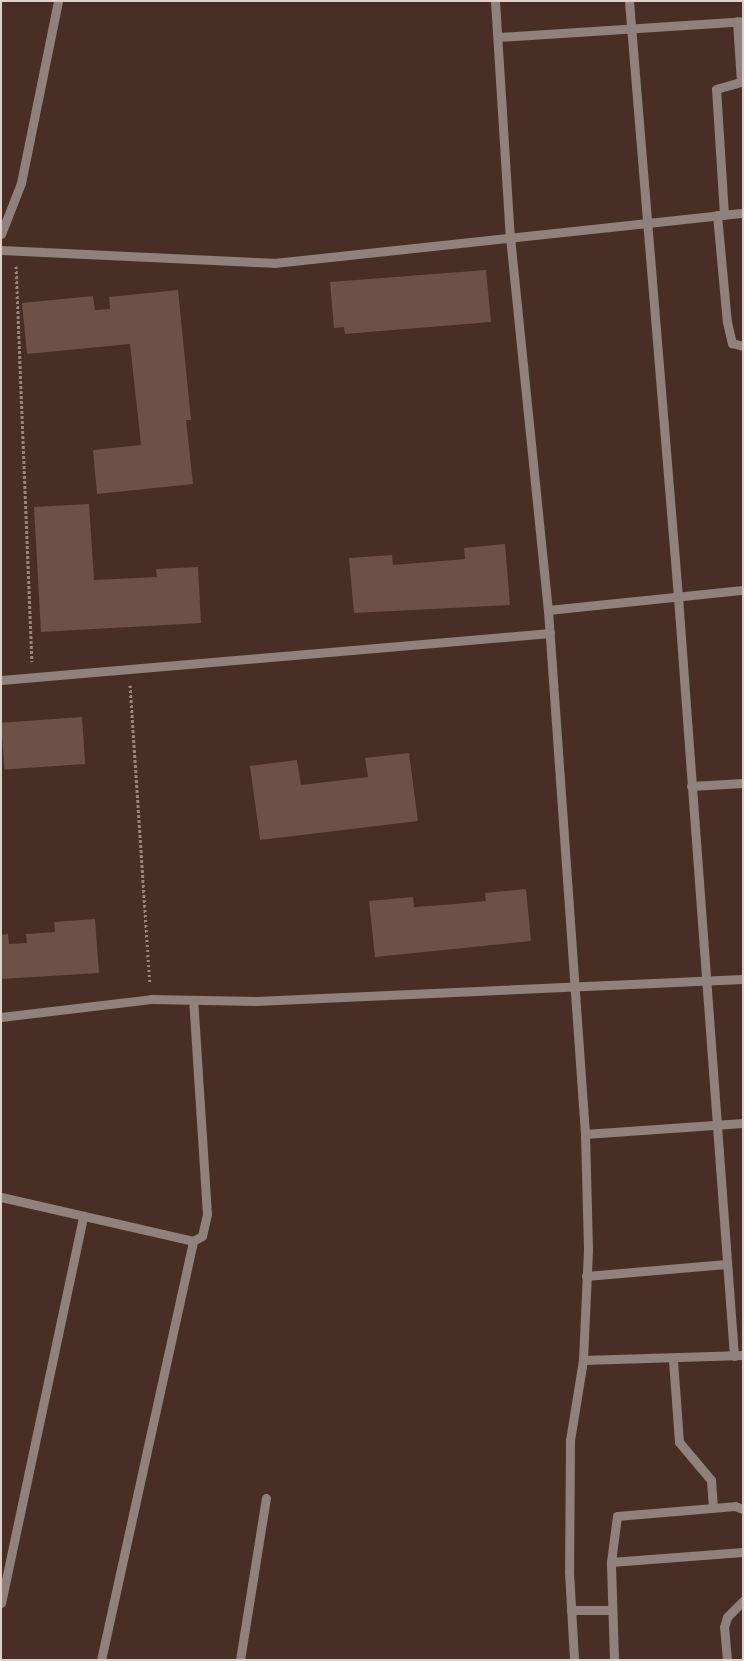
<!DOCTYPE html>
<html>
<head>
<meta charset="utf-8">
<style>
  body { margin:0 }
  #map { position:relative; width:744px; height:1661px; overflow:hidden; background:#492e25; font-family:"PT Sans",sans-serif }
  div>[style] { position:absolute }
  .building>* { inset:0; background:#6d5046; transform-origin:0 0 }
  .path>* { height:3px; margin-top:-1.5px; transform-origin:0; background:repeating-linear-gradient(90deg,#9b857e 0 2.5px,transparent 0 5px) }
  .minor>* { height:9px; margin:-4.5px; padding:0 4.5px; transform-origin:4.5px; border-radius:4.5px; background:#90817c }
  span { translate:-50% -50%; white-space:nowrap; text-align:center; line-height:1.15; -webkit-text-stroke:4px #492e25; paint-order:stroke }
  .frame { position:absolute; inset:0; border:2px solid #e1cfc9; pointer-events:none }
</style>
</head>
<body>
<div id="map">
  <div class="building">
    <div style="clip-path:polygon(486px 270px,491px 322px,345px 334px,344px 327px,334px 328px,330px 282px)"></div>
    <div style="clip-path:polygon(178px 290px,191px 420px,186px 420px,193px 484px,97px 494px,93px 450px,141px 445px,130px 344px,27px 354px,22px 303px,93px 296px,95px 310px,110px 309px,109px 297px)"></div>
    <div style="clip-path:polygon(89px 504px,94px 580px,157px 577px,156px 569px,198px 567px,201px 623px,41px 632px,34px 507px)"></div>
    <div style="clip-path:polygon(505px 544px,510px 605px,354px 613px,349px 558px,392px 555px,393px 565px,465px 559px,464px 548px)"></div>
    <div style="left:82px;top:717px;width:47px;height:81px;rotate:86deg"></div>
    <div style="clip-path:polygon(409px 753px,418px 821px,260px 840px,250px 766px,297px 760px,301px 785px,368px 777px,365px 758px)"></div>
    <div style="clip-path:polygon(526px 889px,531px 941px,375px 957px,369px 901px,413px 897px,414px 907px,444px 905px,486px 901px,485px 893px)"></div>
    <div style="clip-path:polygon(95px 919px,99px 973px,1px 979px,1px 935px,8px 934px,9px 944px,27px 943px,26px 934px,55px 932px,54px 922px)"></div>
  </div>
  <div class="path">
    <div style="left:16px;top:266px;width:396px;rotate:87.7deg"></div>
    <div style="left:130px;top:685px;width:299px;rotate:86.2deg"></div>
  </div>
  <div class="minor">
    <div style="left:495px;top:1px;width:236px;rotate:86.4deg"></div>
    <div style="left:510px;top:237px;width:375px;rotate:84.2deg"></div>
    <div style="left:548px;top:610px;width:525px;rotate:85.96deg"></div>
    <div style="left:585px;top:1134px;width:116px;rotate:88.5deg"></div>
    <div style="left:588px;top:1250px;width:110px;rotate:92.6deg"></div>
    <div style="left:583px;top:1360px;width:81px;rotate:99.2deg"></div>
    <div style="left:570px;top:1440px;width:132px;rotate:90.4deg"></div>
    <div style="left:569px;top:1572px;width:88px;rotate:86.7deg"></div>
    <div style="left:629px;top:1px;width:598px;rotate:85.3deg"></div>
    <div style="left:678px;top:597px;width:761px;rotate:85.78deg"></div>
    <div style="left:498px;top:37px;width:246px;rotate:-3.7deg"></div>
    <div style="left:717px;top:215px;width:107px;rotate:84.7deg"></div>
    <div style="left:727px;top:322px;width:22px;rotate:77deg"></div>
    <div style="left:732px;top:343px;width:11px;rotate:15deg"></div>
    <div style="left:724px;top:215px;width:126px;rotate:-93.6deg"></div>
    <div style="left:716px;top:89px;width:26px;rotate:-16deg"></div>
    <div style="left:741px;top:82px;width:61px;rotate:-93.8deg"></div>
    <div style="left:1px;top:234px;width:55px;rotate:-68.6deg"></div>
    <div style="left:21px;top:183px;width:186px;rotate:-78.5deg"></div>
    <div style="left:1px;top:250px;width:273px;rotate:2.7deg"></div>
    <div style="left:274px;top:263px;width:472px;rotate:-6.1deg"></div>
    <div style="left:548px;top:610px;width:196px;rotate:-5.9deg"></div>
    <div style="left:1px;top:680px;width:551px;rotate:-4.89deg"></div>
    <div style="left:691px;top:786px;width:52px;rotate:-3.3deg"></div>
    <div style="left:1px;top:1017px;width:151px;rotate:-6.8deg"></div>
    <div style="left:151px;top:999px;width:105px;rotate:1.1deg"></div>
    <div style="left:256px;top:1001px;width:487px;rotate:-2.6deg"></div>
    <div style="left:585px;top:1134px;width:158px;rotate:-4deg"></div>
    <div style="left:1px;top:1197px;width:197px;rotate:12.9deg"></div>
    <div style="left:193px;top:1241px;width:10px;rotate:-29deg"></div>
    <div style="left:202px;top:1236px;width:23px;rotate:-77deg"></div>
    <div style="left:207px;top:1214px;width:214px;rotate:-93.7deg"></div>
    <div style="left:586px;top:1276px;width:141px;rotate:-4.9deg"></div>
    <div style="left:583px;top:1360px;width:160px;rotate:-1.8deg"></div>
    <div style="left:673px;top:1360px;width:82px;rotate:85.8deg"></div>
    <div style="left:679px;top:1442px;width:50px;rotate:49.9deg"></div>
    <div style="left:711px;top:1480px;width:28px;rotate:86deg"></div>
    <div style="left:611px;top:1562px;width:132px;rotate:-4.3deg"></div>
    <div style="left:1px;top:1603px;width:396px;rotate:-78deg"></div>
    <div style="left:571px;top:1610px;width:41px"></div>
    <div style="left:101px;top:1660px;width:429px;rotate:-77.6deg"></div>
    <div style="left:240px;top:1660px;width:164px;rotate:-80.9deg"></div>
    <div style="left:614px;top:1660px;width:98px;rotate:-91.8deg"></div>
    <div style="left:611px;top:1562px;width:46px;rotate:-82.6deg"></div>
    <div style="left:617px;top:1516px;width:118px;rotate:-4.8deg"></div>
    <div style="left:735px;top:1506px;width:9px;rotate:21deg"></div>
    <div style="left:727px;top:1660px;width:33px;rotate:-95deg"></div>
    <div style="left:724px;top:1627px;width:10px;rotate:-73deg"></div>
    <div style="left:727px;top:1617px;width:23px;rotate:-45deg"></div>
  </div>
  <div class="frame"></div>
</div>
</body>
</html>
